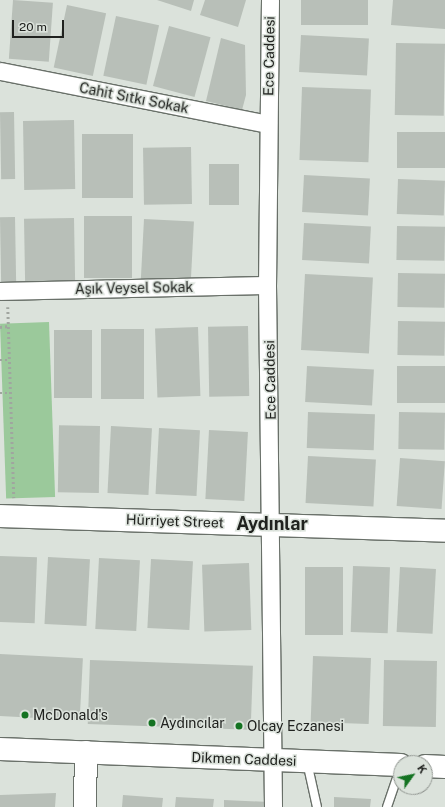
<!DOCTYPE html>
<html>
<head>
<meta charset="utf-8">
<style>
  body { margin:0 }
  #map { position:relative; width:445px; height:807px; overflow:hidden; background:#dbe2db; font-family:"Public Sans",sans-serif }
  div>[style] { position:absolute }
  .green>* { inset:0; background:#9bc99b; transform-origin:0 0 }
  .building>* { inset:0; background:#b8bfb8; transform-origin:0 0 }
  .path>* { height:2.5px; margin-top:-1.25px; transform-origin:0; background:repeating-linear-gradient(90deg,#a0a59f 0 2px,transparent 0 5px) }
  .roads { filter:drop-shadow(1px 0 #697069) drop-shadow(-1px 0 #697069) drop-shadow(0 1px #697069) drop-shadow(0 -1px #697069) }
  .lane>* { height:8px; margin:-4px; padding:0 4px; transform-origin:4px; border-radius:4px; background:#fff }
  .street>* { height:17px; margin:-8.5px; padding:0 8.5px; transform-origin:8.5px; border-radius:8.5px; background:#fff }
  .secondary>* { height:22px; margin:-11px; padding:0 11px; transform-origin:11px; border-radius:11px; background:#fff }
  .primary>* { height:22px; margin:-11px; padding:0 11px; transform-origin:11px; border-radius:11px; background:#fff }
  .dots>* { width:11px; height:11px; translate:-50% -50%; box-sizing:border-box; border:2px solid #dbe2db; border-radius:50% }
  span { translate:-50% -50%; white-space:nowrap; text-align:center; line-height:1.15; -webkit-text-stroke:3px #dbe2db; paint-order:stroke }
  .street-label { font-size:14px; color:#20221f }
  .poi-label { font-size:14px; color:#20221f }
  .left { translate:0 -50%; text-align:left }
  .district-label { font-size:18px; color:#20221f; font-weight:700 }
  .north { position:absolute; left:393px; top:755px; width:40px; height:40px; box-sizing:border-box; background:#dbe2db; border:1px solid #909590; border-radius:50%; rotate:57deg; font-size:11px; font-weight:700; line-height:16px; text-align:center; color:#20221f }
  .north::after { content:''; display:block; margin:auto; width:14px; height:18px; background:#147322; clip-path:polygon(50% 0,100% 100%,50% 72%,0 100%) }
  .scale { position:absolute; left:12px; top:20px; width:52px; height:18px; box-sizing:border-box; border:2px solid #20221f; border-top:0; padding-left:5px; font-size:12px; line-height:14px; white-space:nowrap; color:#20221f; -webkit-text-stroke:3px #dbe2db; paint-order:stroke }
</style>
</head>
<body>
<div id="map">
  <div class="green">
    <div style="left:49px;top:322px;width:175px;height:49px;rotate:88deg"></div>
  </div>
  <div class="building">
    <div style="left:13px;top:0;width:40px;height:59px;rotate:4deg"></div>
    <div style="clip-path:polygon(157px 0,194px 0,191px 11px)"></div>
    <div style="clip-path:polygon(205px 0,246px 0,238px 27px,200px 15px)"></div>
    <div style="left:301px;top:0;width:67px;height:25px"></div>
    <div style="clip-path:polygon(393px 0,445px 0,445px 29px,391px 25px)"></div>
    <div style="left:67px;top:5px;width:40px;height:64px;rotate:12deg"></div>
    <div style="left:116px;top:16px;width:44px;height:61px;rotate:12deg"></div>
    <div style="left:169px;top:26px;width:43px;height:62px;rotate:15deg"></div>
    <div style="left:301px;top:35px;width:68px;height:37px;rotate:3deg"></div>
    <div style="clip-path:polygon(221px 38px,245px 45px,246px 95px,242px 110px,206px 101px)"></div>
    <div style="left:396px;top:43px;width:49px;height:72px;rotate:1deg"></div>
    <div style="left:302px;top:87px;width:69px;height:73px;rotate:2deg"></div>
    <div style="left:14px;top:112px;width:67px;height:14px;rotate:89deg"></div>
    <div style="left:74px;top:120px;width:69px;height:51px;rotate:89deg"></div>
    <div style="left:397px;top:132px;width:48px;height:36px"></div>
    <div style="left:82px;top:134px;width:51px;height:64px"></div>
    <div style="left:191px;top:147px;width:57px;height:48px;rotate:89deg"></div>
    <div style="left:209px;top:164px;width:30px;height:41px"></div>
    <div style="left:304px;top:175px;width:66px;height:37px;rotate:3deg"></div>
    <div style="left:398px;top:179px;width:47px;height:35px;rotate:2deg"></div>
    <div style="left:84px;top:216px;width:48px;height:62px"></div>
    <div style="left:15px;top:217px;width:65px;height:15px;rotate:89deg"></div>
    <div style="left:74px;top:218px;width:63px;height:50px;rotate:89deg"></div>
    <div style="left:144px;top:219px;width:50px;height:60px;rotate:3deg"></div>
    <div style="left:304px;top:223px;width:67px;height:37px;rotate:3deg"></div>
    <div style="left:397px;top:226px;width:48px;height:34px;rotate:1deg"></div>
    <div style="left:398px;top:273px;width:47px;height:34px;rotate:1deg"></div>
    <div style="left:305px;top:274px;width:68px;height:76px;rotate:3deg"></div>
    <div style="left:398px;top:321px;width:47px;height:34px;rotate:1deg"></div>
    <div style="left:248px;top:326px;width:70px;height:40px;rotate:89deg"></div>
    <div style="left:198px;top:327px;width:69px;height:43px;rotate:88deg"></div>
    <div style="left:101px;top:329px;width:43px;height:70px"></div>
    <div style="left:54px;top:330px;width:38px;height:68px"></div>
    <div style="left:307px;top:366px;width:67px;height:36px;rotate:3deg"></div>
    <div style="left:397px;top:366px;width:48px;height:37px"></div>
    <div style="left:308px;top:412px;width:67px;height:36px;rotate:2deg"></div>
    <div style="left:399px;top:412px;width:46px;height:37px;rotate:1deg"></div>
    <div style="left:100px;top:426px;width:67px;height:41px;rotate:91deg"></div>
    <div style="left:111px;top:426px;width:41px;height:67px;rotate:3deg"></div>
    <div style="left:159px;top:428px;width:41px;height:66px;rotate:3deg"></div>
    <div style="left:209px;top:430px;width:39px;height:69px;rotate:3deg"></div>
    <div style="left:308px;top:456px;width:68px;height:47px;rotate:3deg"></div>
    <div style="left:400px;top:458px;width:45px;height:48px;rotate:4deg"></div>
    <div style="left:0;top:556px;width:37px;height:66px;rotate:2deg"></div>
    <div style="left:48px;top:557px;width:42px;height:67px;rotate:3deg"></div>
    <div style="left:99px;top:558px;width:41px;height:71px;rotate:3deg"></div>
    <div style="left:151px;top:559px;width:42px;height:69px;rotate:3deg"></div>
    <div style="left:249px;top:563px;width:67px;height:47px;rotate:88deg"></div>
    <div style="left:353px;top:566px;width:37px;height:66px;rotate:2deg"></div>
    <div style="left:305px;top:567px;width:38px;height:68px"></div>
    <div style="left:400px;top:567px;width:36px;height:65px;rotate:3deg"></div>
    <div style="left:0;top:654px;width:83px;height:62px;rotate:3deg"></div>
    <div style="left:313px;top:656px;width:58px;height:66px;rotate:2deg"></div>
    <div style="left:90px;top:660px;width:163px;height:64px;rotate:2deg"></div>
    <div style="left:384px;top:660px;width:53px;height:66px;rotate:1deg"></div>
    <div style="clip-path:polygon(56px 793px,55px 807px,0 807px,0 795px)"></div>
    <div style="clip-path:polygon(123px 795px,163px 798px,162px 807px,122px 807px)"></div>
    <div style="clip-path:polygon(176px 797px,214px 799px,213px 807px,175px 807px)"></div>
    <div style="clip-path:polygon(334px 797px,371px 799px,370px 807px,334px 807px)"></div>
    <div style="clip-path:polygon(224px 800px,269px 802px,269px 807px,224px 807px)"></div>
  </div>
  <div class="path">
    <div style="left:8px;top:307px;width:191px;rotate:88.2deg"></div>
    <div style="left:0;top:327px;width:8px;rotate:-7deg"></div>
    <div style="left:0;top:360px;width:9px"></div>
    <div style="left:0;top:393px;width:10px"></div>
  </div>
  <div class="roads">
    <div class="lane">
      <div style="left:307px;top:762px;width:46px;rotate:77.5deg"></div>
      <div style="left:387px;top:807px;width:43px;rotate:-71.1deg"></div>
    </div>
    <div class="street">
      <div style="left:270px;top:0;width:285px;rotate:90.6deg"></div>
      <div style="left:267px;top:285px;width:522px;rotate:89.34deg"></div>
      <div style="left:0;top:71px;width:273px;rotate:11.2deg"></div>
      <div style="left:0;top:291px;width:267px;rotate:-1.3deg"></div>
    </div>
    <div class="secondary">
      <div style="left:0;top:516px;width:445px;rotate:1.9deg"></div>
      <div style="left:85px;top:807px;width:55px;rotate:-89deg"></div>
    </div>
    <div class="primary">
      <div style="left:0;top:749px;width:401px;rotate:2.3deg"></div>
      <div style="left:425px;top:766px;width:20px;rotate:3deg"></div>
    </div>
  </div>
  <div class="dots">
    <div style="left:25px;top:715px;background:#147322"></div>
    <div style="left:152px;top:723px;background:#147322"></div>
    <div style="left:239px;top:726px;background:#147322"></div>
  </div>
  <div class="street-label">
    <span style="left:269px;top:56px;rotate:-89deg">Ece Caddesi</span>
    <span style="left:134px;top:98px;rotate:11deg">Cahit Sıtkı Sokak</span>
    <span style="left:134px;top:288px;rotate:-1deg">Aşık Veysel Sokak</span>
    <span style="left:270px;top:380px;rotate:-91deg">Ece Caddesi</span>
    <span style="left:175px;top:521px;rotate:2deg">Hürriyet Street</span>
    <span style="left:244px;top:759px;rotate:2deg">Dikmen Caddesi</span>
  </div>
  <div class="poi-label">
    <span class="left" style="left:33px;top:715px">McDonald's</span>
    <span class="left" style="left:160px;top:723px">Aydıncılar</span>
    <span class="left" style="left:247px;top:726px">Olcay Eczanesi</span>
  </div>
  <div class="district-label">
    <span style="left:272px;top:524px">Aydınlar</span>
  </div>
  <div class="north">K</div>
  <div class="scale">20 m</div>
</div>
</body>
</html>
